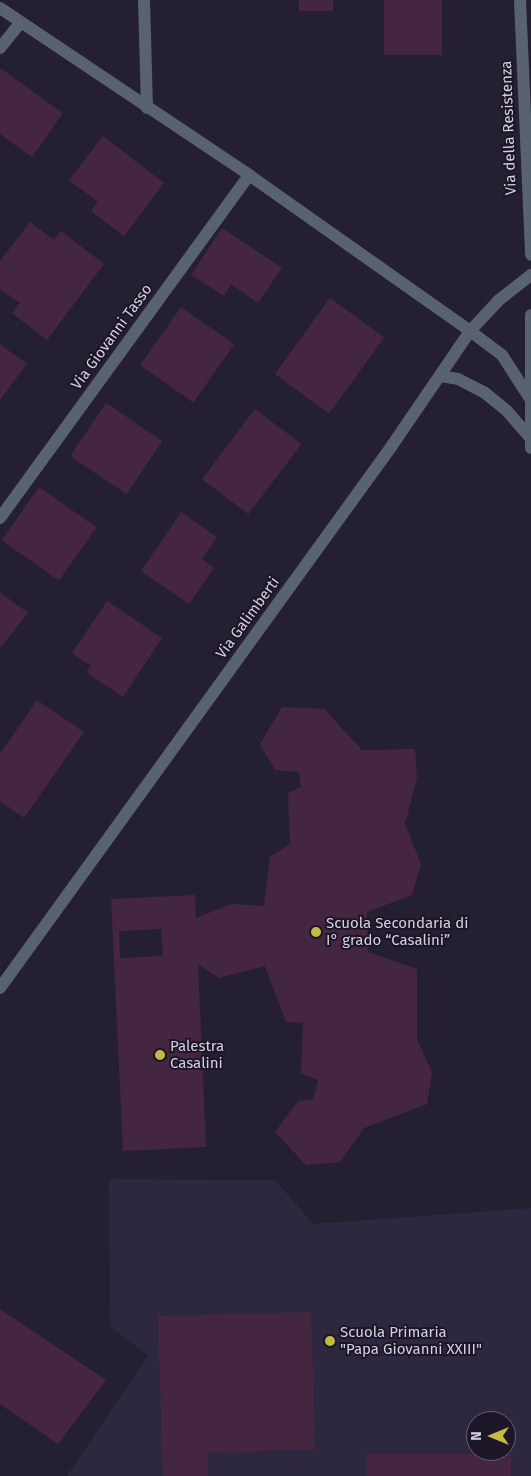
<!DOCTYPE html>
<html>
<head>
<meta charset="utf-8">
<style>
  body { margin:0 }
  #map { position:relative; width:531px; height:1476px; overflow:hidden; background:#251f32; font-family:"Fira Sans",sans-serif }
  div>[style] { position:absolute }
  .built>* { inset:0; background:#2e2740 }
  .building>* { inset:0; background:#452641; transform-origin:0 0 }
  .minor>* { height:12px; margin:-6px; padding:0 6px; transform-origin:6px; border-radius:6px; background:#596273 }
  .dots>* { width:14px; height:14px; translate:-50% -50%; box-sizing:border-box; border:2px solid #1c1628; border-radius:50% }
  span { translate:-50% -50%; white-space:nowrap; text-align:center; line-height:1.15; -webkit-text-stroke:4px #1c1628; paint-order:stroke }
  .street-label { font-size:15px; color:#d4d1de }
  .poi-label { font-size:15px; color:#d4d1de }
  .left { translate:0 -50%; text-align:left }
  .north { position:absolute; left:466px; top:1411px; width:50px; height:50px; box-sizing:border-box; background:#1c1628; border:1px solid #666171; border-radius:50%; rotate:270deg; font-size:14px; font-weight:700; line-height:20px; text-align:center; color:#d4d1de }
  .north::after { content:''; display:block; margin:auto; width:18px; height:22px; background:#c2bd3f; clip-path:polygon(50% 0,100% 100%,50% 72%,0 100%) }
</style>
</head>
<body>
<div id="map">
  <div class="built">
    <div style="clip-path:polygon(evenodd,109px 1179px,275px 1180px,313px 1224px,531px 1208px,531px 1476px,67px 1476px,148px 1356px,110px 1326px,109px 1179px,476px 1421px,506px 1421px,506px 1451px,476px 1451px,476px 1421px)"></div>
  </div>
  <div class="building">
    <div style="left:299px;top:0;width:34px;height:11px"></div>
    <div style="left:384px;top:0;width:58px;height:55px"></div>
    <div style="clip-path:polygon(0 68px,63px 113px,32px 157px,0 134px)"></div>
    <div style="clip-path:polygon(103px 136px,164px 183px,124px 236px,91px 211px,98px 202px,69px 180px)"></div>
    <div style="clip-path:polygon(30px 222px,54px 240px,61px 231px,104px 264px,47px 340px,12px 313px,20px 303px,0 289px,0 261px)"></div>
    <div style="clip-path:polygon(222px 228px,282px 268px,258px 303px,231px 284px,224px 296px,191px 275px)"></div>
    <div style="left:330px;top:298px;width:67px;height:94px;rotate:36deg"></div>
    <div style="left:181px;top:307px;width:65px;height:71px;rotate:35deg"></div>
    <div style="clip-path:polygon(0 344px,27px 364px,0 400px)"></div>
    <div style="left:106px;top:403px;width:68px;height:64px;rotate:34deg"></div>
    <div style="left:255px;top:409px;width:58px;height:88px;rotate:37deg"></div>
    <div style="left:39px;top:487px;width:70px;height:65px;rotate:35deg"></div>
    <div style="clip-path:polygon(181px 512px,217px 537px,202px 559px,214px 568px,189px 604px,141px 571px)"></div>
    <div style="clip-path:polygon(0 592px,28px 613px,0 648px)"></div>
    <div style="clip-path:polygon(107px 601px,162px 638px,123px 697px,86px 672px,91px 666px,72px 653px)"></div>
    <div style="clip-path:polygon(37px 700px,84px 732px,24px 818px,0 801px,0 754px)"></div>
    <div style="clip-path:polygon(evenodd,282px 707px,324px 709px,362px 750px,415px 749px,417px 778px,405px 824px,421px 864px,412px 895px,367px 912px,368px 952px,417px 969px,417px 1040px,432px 1072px,427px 1104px,364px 1128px,340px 1162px,306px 1165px,275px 1132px,298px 1101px,313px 1100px,318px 1080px,301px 1073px,303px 1023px,286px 1022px,265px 966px,219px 978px,198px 964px,206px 1147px,123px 1151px,111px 899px,195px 895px,196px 918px,232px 904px,264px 906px,270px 857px,290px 844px,288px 793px,301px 787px,299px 772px,275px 770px,260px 744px,282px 707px,161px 929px,163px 956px,120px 958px,119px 931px,161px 929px)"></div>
    <div style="clip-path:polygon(0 1309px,106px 1380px,58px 1444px,0 1404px)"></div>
    <div style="clip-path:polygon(311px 1312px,315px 1449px,207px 1453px,208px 1476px,163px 1476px,158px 1316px)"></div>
    <div style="left:511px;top:1454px;width:22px;height:144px;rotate:90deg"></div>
  </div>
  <div class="minor">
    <div style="left:144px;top:0;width:108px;rotate:88.4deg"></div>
    <div style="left:520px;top:0;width:255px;rotate:87.5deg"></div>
    <div style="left:0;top:8px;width:300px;rotate:33.8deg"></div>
    <div style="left:249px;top:175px;width:271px;rotate:35.2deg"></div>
    <div style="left:470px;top:331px;width:40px;rotate:37deg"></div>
    <div style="left:502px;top:355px;width:50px;rotate:57.3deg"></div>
    <div style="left:0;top:48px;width:32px;rotate:-51deg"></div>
    <div style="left:531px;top:315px;width:133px;rotate:90deg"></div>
    <div style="left:440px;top:376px;width:18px;rotate:9deg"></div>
    <div style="left:458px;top:379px;width:30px;rotate:27deg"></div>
    <div style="left:485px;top:393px;width:28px;rotate:39deg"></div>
    <div style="left:507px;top:411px;width:35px;rotate:49deg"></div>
    <div style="left:0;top:518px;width:424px;rotate:-54deg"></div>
    <div style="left:0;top:988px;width:668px;rotate:-54.14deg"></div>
    <div style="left:391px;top:447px;width:140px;rotate:-55.7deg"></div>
    <div style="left:470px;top:331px;width:42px;rotate:-46.9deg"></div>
    <div style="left:499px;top:300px;width:41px;rotate:-38deg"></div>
  </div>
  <div class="dots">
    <div style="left:316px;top:932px;background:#c2bd3f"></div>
    <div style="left:160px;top:1055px;background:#c2bd3f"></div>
    <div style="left:330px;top:1341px;background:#c2bd3f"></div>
  </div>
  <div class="street-label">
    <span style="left:509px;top:128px;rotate:-92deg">Via della Resistenza</span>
    <span style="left:112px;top:337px;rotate:-54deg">Via Giovanni Tasso</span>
    <span style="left:248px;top:618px;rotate:-54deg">Via Galimberti</span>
  </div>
  <div class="poi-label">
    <span class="left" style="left:326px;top:932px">Scuola Secondaria di<br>I° grado “Casalini”</span>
    <span class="left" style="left:170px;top:1055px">Palestra<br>Casalini</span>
    <span class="left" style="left:340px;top:1341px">Scuola Primaria<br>"Papa Giovanni XXIII"</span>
  </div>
  <div class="north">N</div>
</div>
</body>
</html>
